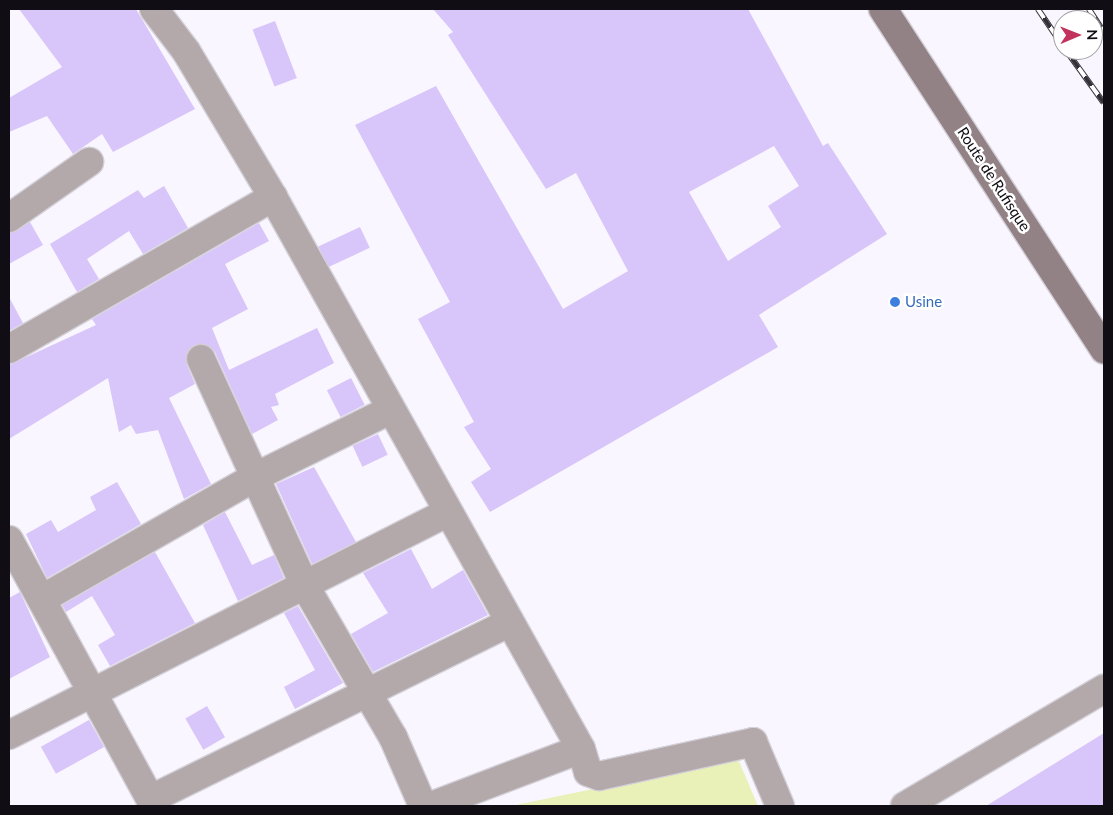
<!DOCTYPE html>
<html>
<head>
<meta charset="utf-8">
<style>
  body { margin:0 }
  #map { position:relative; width:1113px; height:815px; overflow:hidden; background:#f9f6ff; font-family:Lato,sans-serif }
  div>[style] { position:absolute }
  .green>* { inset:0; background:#e9f0b8 }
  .building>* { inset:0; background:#d8c5f9; transform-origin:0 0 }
  .roads { filter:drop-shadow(1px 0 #d4d1d9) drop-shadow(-1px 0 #d4d1d9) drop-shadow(0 1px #d4d1d9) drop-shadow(0 -1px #d4d1d9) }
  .street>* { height:28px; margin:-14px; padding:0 14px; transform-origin:14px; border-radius:14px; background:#b3a8aa }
  .secondary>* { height:28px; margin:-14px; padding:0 14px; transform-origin:14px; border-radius:14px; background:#928185 }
  .rail>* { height:5.5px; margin-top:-2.75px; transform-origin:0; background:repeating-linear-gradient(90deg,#fff 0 11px,#333037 0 22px); box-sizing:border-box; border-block:1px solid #333037 }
  .dots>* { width:14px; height:14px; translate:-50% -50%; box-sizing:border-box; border:2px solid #fff; border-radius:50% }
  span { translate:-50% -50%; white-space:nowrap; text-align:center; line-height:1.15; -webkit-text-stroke:5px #fff; paint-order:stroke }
  .street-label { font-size:15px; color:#100d14 }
  .shop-label { font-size:15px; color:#366cbe }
  .left { translate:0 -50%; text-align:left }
  .frame { position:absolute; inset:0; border:10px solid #100d14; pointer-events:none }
  .north { position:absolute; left:1053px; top:10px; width:50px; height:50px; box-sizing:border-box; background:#fff; border:1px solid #9f9ea1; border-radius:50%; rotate:89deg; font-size:14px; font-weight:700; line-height:20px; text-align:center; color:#100d14 }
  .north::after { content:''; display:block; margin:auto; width:18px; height:22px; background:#c1335d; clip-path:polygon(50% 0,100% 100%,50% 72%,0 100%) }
</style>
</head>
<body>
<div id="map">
  <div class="green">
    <div style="clip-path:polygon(738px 759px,758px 806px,511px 806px)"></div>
  </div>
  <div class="building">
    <div style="clip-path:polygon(19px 9px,136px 9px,195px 109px,113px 152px,102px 134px,73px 154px,47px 116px,9px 132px,9px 98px,62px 67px)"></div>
    <div style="clip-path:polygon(evenodd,433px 9px,748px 9px,823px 146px,828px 143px,887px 234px,759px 315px,778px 347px,490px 512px,471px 482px,491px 469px,464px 427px,474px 422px,418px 319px,450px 302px,355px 125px,436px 86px,563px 309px,628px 271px,576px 173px,546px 189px,448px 35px,453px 32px,433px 9px,774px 146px,799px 186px,768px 206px,781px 227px,728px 261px,689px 192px,774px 146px)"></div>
    <div style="left:275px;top:21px;width:61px;height:24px;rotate:69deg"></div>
    <div style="clip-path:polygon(164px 186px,188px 228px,143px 254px,129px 231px,87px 259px,99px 279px,77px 292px,50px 244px,138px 190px,144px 198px)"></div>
    <div style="clip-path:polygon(30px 222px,43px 245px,9px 264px,9px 233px)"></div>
    <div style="clip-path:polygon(259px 223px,269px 241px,225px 264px,248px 309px,212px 328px,229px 370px,317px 328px,334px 363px,275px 394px,279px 405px,271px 407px,278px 420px,252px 434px,215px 352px,203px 344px,189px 350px,187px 365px,195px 384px,169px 398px,211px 484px,184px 499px,158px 430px,136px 434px,131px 425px,119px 432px,108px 378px,9px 439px,9px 365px,96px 325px,92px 319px)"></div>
    <div style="left:360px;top:227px;width:23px;height:46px;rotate:65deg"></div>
    <div style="clip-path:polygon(9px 297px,23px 323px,9px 331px)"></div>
    <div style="left:351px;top:378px;width:30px;height:27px;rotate:63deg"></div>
    <div style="left:378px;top:434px;width:23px;height:28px;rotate:65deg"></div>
    <div style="clip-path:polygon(314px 467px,356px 542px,312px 564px,276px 484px)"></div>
    <div style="clip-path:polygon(117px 482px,141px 524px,47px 578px,26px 534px,51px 520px,58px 532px,96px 510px,90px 497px)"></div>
    <div style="clip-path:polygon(225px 512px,252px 565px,274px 555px,284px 578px,238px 601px,203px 525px)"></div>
    <div style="clip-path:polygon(411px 549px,432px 589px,463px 570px,488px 615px,373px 672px,351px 634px,388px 613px,363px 573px)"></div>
    <div style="clip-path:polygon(155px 552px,195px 623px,110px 666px,98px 645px,115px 635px,92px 596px,66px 612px,62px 605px)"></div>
    <div style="clip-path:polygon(20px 592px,50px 657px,9px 679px,9px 598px)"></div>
    <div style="clip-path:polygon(298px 606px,343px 683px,295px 709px,284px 687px,315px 670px,284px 613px)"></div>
    <div style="left:207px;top:706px;width:36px;height:25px;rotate:60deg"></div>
    <div style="left:89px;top:720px;width:31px;height:55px;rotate:61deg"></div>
    <div style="clip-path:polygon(1104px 733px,1104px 806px,986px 806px)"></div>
  </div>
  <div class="roads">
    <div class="street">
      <div style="left:154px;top:9px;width:53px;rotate:52.7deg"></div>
      <div style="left:186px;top:51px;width:170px;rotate:59.2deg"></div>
      <div style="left:273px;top:197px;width:632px;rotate:60.84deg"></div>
      <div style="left:581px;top:749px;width:24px;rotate:73deg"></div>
      <div style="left:588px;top:772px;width:12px;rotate:20deg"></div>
      <div style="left:599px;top:776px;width:158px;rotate:-12.4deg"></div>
      <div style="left:753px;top:742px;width:69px;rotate:67.1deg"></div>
      <div style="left:9px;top:218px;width:98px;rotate:-35deg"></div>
      <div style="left:9px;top:349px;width:305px;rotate:-29.9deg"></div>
      <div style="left:201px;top:359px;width:250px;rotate:65.4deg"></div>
      <div style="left:305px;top:586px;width:175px;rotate:59.8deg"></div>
      <div style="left:393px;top:737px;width:75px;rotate:66.5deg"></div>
      <div style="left:9px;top:540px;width:303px;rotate:61.4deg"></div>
      <div style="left:42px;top:599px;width:243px;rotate:-29.8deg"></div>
      <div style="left:253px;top:478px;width:153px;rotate:-26.4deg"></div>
      <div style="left:9px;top:735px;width:491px;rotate:-26.9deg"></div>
      <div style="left:151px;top:799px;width:400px;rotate:-26.2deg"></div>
      <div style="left:431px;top:806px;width:160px;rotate:-20.8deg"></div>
      <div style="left:905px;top:806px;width:231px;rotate:-30.5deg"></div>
    </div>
    <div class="secondary">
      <div style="left:883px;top:9px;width:406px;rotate:57deg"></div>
    </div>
  </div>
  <div class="rail">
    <div style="left:1038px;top:9px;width:45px;rotate:56deg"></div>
    <div style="left:1089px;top:9px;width:27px;rotate:57deg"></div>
    <div style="left:1066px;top:50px;width:65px;rotate:54.4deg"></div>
  </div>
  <div class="dots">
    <div style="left:895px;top:302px;background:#3f7fe0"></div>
  </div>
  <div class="street-label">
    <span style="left:994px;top:179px;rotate:57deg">Route de Rufisque</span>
  </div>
  <div class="shop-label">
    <span class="left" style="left:905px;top:302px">Usine</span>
  </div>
  <div class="frame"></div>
  <div class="north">N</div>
</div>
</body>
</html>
